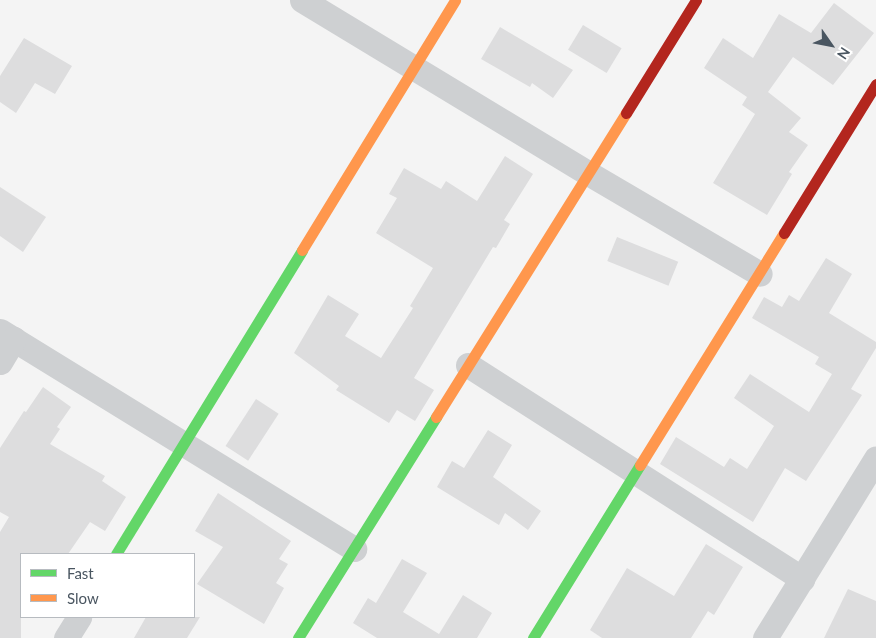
<!DOCTYPE html>
<html>
<head>
<meta charset="utf-8">
<style>
  body { margin:0 }
  #map { position:relative; width:876px; height:638px; overflow:hidden; background:#f4f4f4; font-family:Lato,sans-serif }
  div>[style] { position:absolute }
  .building>* { inset:0; background:#ddddde; transform-origin:0 0 }
  .street>* { height:25px; margin:-12.5px; padding:0 12.5px; transform-origin:12.5px; border-radius:12.5px; background:#ced0d2 }
  .fast>* { height:11px; margin:-5.5px; padding:0 5.5px; transform-origin:5.5px; border-radius:5.5px; background:#63d668 }
  .slow>* { height:11px; margin:-5.5px; padding:0 5.5px; transform-origin:5.5px; border-radius:5.5px; background:#ff974d }
  .jam>* { height:11px; margin:-5.5px; padding:0 5.5px; transform-origin:5.5px; border-radius:5.5px; background:#b3261e }
  span { translate:-50% -50%; white-space:nowrap; text-align:center; line-height:1.15; -webkit-text-stroke:4px #fff; paint-order:stroke }
  .legend { position:absolute; left:20px; top:553px; width:175px; height:65px; box-sizing:border-box; background:#fff; border:1px solid #b7bbc0; margin:0; padding:6px 9px; list-style:none; font-size:15px; color:#4a5661 }
  .legend li { display:flex; align-items:center; gap:10px; height:25px }
  .legend b { width:25px; border:1px solid #b7bbc0 }
  .north { position:absolute; left:806px; top:20px; width:50px; height:50px; -webkit-text-stroke:4px #fff; paint-order:stroke; rotate:123deg; font-size:14px; font-weight:700; line-height:20px; text-align:center; color:#4a5661 }
  .north::after { content:''; display:block; margin:auto; width:18px; height:22px; background:#4a5661; clip-path:polygon(50% 0,100% 100%,50% 72%,0 100%) }
</style>
</head>
<body>
<div id="map">
  <div class="building">
    <div style="clip-path:polygon(834px 3px,874px 33px,833px 85px,793px 57px,768px 92px,801px 118px,789px 132px,808px 145px,789px 172px,792px 174px,767px 215px,713px 183px,755px 114px,742px 105px,747px 97px,704px 68px,723px 38px,753px 58px,779px 14px,811px 33px)"></div>
    <div style="left:583px;top:25px;width:45px;height:29px;rotate:31deg"></div>
    <div style="clip-path:polygon(500px 27px,573px 70px,553px 98px,532px 83px,530px 87px,481px 59px)"></div>
    <div style="clip-path:polygon(24px 38px,72px 66px,55px 94px,35px 83px,16px 113px,0 102px,0 76px)"></div>
    <div style="clip-path:polygon(505px 156px,533px 174px,504px 220px,510px 224px,496px 248px,493px 247px,414px 378px,434px 390px,415px 421px,397px 410px,389px 423px,336px 390px,339px 386px,294px 353px,328px 295px,359px 314px,345px 336px,381px 358px,413px 308px,410px 306px,433px 268px,376px 233px,397px 198px,389px 194px,404px 168px,441px 189px,446px 181px,477px 201px)"></div>
    <div style="clip-path:polygon(0 187px,46px 217px,23px 252px,0 236px)"></div>
    <div style="left:617px;top:237px;width:66px;height:26px;rotate:22deg"></div>
    <div style="clip-path:polygon(826px 258px,852px 274px,829px 313px,876px 342px,876px 348px,851px 389px,862px 395px,806px 481px,785px 468px,753px 522px,660px 464px,676px 437px,724px 467px,730px 458px,747px 469px,774px 426px,734px 398px,750px 374px,809px 412px,832px 374px,815px 364px,819px 357px,752px 318px,764px 297px,782px 307px,789px 295px,799px 301px)"></div>
    <div style="clip-path:polygon(43px 387px,71px 407px,57px 427px,60px 429px,50px 444px,105px 476px,102px 481px,126px 497px,105px 531px,90px 522px,68px 554px,21px 554px,21px 638px,0 638px,0 532px,9px 517px,0 512px,0 448px,24px 411px,26px 412px)"></div>
    <div style="left:256px;top:399px;width:27px;height:56px;rotate:33deg"></div>
    <div style="clip-path:polygon(488px 430px,512px 445px,493px 477px,541px 511px,528px 530px,505px 513px,499px 525px,437px 487px,452px 461px,464px 468px)"></div>
    <div style="clip-path:polygon(218px 493px,291px 541px,279px 559px,288px 564px,276px 583px,284px 588px,264px 624px,197px 584px,223px 547px,195px 531px)"></div>
    <div style="clip-path:polygon(706px 544px,743px 567px,714px 615px,708px 611px,691px 638px,602px 638px,590px 630px,627px 568px,674px 596px)"></div>
    <div style="clip-path:polygon(402px 559px,427px 573px,403px 612px,439px 634px,463px 595px,492px 613px,477px 638px,377px 638px,353px 623px,368px 598px,376px 603px)"></div>
    <div style="clip-path:polygon(848px 589px,876px 601px,876px 638px,824px 638px)"></div>
    <div style="clip-path:polygon(146px 617px,200px 617px,187px 638px,134px 638px)"></div>
  </div>
  <div class="street">
    <div style="left:302px;top:0;width:334px;rotate:31.2deg"></div>
    <div style="left:588px;top:173px;width:199px;rotate:30.4deg"></div>
    <div style="left:0;top:331px;width:416px;rotate:31.6deg"></div>
    <div style="left:0;top:362px;width:27px;rotate:-59deg"></div>
    <div style="left:468px;top:365px;width:397px;rotate:32.6deg"></div>
    <div style="left:66px;top:638px;width:25px;rotate:-58deg"></div>
    <div style="left:765px;top:638px;width:211px;rotate:-58.3deg"></div>
  </div>
  <div class="fast">
    <div style="left:116px;top:554px;width:356px;rotate:-58.5deg"></div>
    <div style="left:298px;top:638px;width:261px;rotate:-58deg"></div>
    <div style="left:533px;top:638px;width:203px;rotate:-58.3deg"></div>
  </div>
  <div class="slow">
    <div style="left:302px;top:250px;width:293px;rotate:-58.5deg"></div>
    <div style="left:436px;top:417px;width:358px;rotate:-58deg"></div>
    <div style="left:640px;top:465px;width:273px;rotate:-58.2deg"></div>
  </div>
  <div class="jam">
    <div style="left:626px;top:113px;width:133px;rotate:-58.2deg"></div>
    <div style="left:784px;top:233px;width:175px;rotate:-58.3deg"></div>
  </div>
  <ul class="legend">
  <li><b style="height:6px;background:#63d668"></b>Fast</li>
  <li><b style="height:6px;background:#ff974d"></b>Slow</li>
  </ul>
  <div class="north">N</div>
</div>
</body>
</html>
